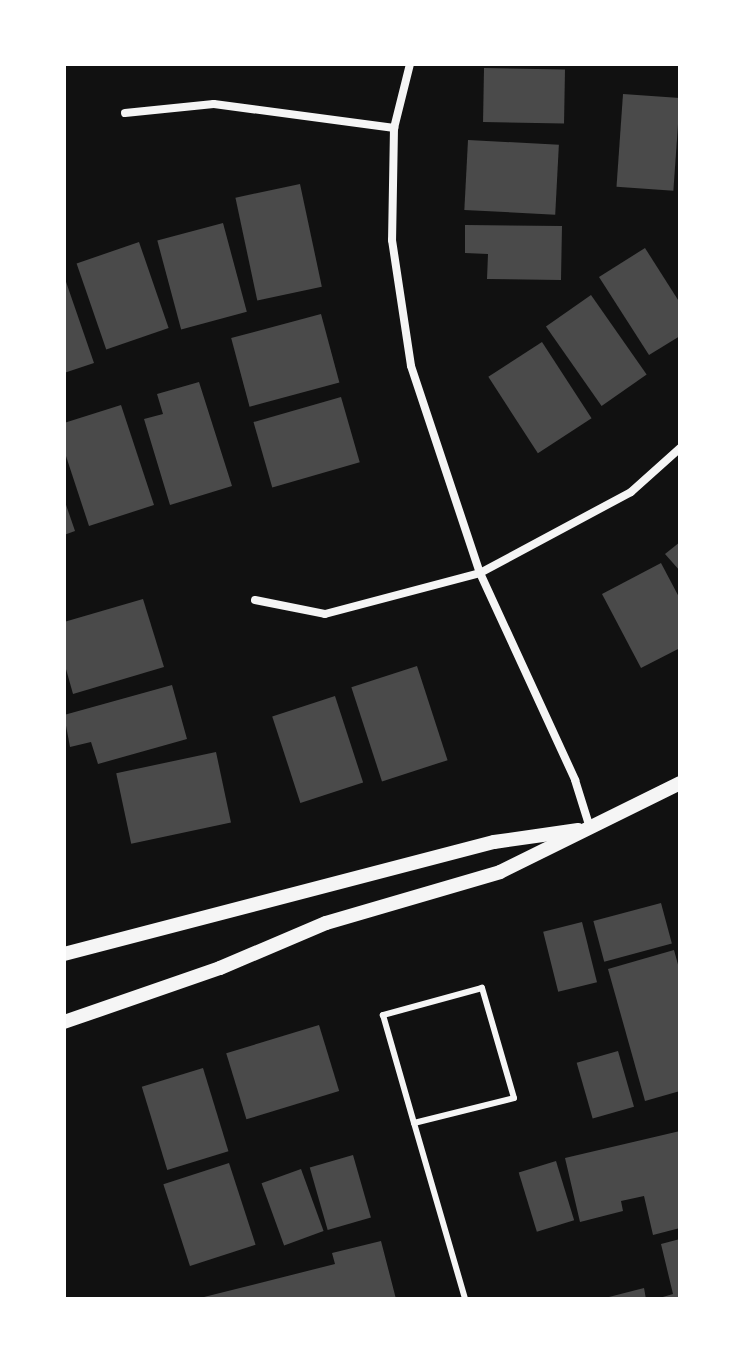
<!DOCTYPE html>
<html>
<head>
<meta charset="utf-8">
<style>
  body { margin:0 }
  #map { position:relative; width:744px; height:1363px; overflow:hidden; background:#111; font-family:"Varela Round",sans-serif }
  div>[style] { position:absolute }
  .building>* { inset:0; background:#4a4a4a; transform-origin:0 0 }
  .service>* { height:6px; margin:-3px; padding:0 3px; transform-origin:3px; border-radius:3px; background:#f5f5f5 }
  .minor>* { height:8px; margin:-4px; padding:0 4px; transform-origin:4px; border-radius:4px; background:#f5f5f5 }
  .tertiary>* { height:14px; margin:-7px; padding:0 7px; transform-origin:7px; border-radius:7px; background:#f5f5f5 }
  span { translate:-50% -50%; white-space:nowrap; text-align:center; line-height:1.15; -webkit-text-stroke:7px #fff; paint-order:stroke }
  .frame { position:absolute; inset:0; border:66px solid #fff; pointer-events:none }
</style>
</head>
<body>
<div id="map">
  <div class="building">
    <div style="left:484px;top:68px;width:81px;height:54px;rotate:1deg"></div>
    <div style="left:623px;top:94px;width:57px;height:93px;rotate:4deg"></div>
    <div style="left:468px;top:140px;width:91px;height:70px;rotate:3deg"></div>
    <div style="left:300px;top:184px;width:105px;height:66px;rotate:78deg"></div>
    <div style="left:223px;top:223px;width:92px;height:68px;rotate:75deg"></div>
    <div style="clip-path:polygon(465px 225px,562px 226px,561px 280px,487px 279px,488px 254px,465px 253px)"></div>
    <div style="left:139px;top:242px;width:91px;height:66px;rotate:71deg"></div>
    <div style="clip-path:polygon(645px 248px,680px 303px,680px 336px,649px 355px,599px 277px)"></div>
    <div style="clip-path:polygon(64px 276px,94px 363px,64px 373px)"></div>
    <div style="left:591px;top:295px;width:97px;height:55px;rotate:55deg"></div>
    <div style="left:321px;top:314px;width:71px;height:93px;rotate:75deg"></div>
    <div style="left:542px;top:342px;width:91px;height:64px;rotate:57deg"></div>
    <div style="clip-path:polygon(199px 382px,232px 486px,170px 505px,144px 419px,163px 414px,157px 394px)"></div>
    <div style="left:341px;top:397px;width:68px;height:91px;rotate:74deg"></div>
    <div style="clip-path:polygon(121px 405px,154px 505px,89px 526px,64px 450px,64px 423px)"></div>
    <div style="clip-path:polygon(64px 499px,75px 531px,64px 535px)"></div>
    <div style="clip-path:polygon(680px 542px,680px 571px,665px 554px)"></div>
    <div style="clip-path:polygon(661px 563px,680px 599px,680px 648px,641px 668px,602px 594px)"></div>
    <div style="clip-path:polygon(143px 599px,164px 667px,73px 694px,64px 662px,64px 622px)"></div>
    <div style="left:417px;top:666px;width:99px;height:69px;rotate:72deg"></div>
    <div style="clip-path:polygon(172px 685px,187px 739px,98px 764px,91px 742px,70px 747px,64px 715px)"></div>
    <div style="left:335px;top:696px;width:91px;height:66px;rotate:72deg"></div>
    <div style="left:216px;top:752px;width:72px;height:102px;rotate:78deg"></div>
    <div style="left:661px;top:903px;width:42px;height:70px;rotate:75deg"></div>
    <div style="left:582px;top:922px;width:62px;height:40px;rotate:76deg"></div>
    <div style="clip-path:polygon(674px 950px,680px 972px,680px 1091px,645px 1101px,608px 969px)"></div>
    <div style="left:319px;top:1025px;width:69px;height:97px;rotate:73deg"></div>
    <div style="left:618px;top:1051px;width:58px;height:43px;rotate:74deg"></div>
    <div style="left:203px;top:1068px;width:87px;height:64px;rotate:73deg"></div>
    <div style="clip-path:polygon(680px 1131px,680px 1228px,653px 1235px,644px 1196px,621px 1201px,623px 1211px,580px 1222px,565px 1158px)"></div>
    <div style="left:353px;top:1155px;width:65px;height:45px;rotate:74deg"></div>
    <div style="left:556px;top:1161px;width:62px;height:39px;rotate:73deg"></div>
    <div style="left:229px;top:1163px;width:86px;height:69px;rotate:72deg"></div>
    <div style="left:301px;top:1169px;width:66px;height:42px;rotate:70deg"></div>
    <div style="clip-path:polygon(680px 1239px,680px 1299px,656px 1299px,673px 1294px,661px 1244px)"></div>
    <div style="clip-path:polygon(381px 1241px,396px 1299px,196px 1299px,335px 1264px,332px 1253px)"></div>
    <div style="clip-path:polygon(644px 1288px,646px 1299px,605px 1299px,605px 1298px)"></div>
  </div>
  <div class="service">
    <div style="left:414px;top:1123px;width:103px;rotate:-14deg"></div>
    <div style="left:514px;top:1098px;width:115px;rotate:-106.2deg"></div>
    <div style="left:482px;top:988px;width:103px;rotate:164.7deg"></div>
    <div style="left:383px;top:1015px;width:112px;rotate:74deg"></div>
    <div style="left:414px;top:1123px;width:183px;rotate:73.8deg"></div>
  </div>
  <div class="minor">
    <div style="left:410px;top:64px;width:66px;rotate:104deg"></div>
    <div style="left:394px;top:128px;width:112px;rotate:91deg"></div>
    <div style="left:392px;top:240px;width:127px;rotate:81.4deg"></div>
    <div style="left:411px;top:366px;width:218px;rotate:71.6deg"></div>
    <div style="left:480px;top:573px;width:228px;rotate:65.3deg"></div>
    <div style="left:575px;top:780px;width:50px;rotate:72.6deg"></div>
    <div style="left:125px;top:113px;width:89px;rotate:-5.8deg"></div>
    <div style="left:214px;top:104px;width:182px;rotate:7.6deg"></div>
    <div style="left:255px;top:600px;width:71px;rotate:11.3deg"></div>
    <div style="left:325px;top:614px;width:160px;rotate:-14.8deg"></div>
    <div style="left:480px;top:573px;width:171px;rotate:-28.2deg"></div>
    <div style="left:631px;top:492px;width:66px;rotate:-41.9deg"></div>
  </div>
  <div class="tertiary">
    <div style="left:64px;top:954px;width:444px;rotate:-14.6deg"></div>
    <div style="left:494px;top:842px;width:85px;rotate:-8.1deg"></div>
    <div style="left:64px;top:1022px;width:165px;rotate:-19.1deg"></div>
    <div style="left:220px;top:968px;width:115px;rotate:-23deg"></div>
    <div style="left:326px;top:923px;width:181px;rotate:-16.3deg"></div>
    <div style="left:500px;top:872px;width:201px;rotate:-26.3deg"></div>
  </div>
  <div class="frame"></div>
</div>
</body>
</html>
